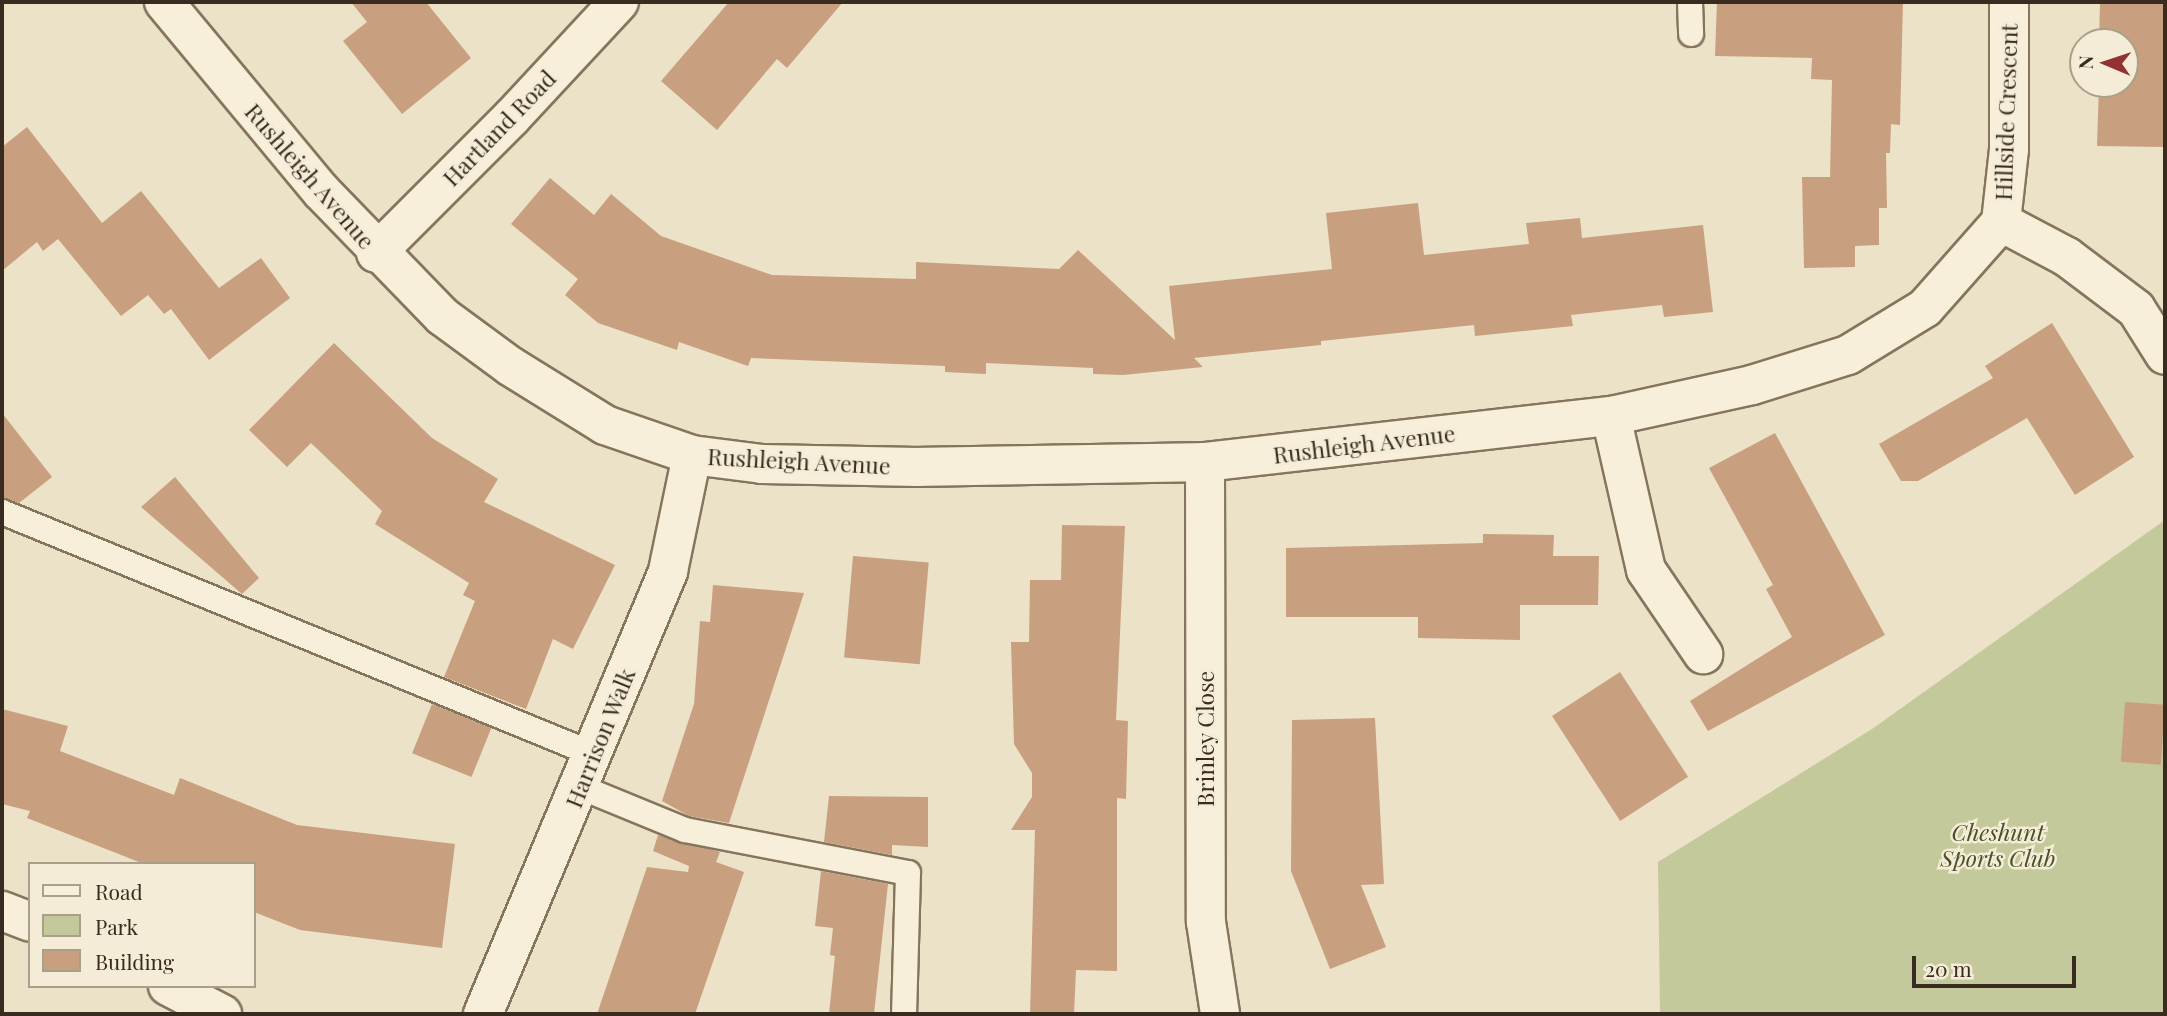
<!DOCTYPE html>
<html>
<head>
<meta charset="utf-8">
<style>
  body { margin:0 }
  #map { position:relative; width:2167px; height:1016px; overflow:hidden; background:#ece2c7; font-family:"Playfair Display",serif }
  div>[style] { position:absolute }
  .green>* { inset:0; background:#c3c99b }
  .building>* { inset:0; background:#c8a07f; transform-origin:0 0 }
  .roads { filter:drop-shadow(2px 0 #86755d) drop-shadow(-2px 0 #86755d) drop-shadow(0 2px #86755d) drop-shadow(0 -2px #86755d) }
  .lane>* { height:24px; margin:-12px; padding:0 12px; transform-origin:12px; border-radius:12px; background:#f7efda }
  .street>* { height:38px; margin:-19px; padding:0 19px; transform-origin:19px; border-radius:19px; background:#f7efda }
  span { translate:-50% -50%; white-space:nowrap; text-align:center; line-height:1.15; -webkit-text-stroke:5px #f4ecd6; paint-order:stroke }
  .street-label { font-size:23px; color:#382c20 }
  .park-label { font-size:23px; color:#475328; font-style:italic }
  .frame { position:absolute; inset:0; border:4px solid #382c20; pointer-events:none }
  .legend { position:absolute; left:28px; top:862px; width:228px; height:126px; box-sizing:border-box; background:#f4ecd6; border:2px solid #a99f8d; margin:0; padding:9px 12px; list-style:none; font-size:21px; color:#382c20 }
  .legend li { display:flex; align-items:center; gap:14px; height:35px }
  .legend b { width:35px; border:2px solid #a99f8d }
  .north { position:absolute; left:2069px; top:28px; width:70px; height:70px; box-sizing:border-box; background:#f4ecd6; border:2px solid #a99f8d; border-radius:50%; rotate:272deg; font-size:19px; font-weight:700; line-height:28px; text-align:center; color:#382c20 }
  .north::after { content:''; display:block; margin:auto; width:24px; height:32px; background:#923331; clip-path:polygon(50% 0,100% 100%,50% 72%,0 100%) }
  .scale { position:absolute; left:1912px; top:956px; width:164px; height:32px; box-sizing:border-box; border:4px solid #382c20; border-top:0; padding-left:9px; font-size:21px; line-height:24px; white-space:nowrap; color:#382c20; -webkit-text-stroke:5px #f4ecd6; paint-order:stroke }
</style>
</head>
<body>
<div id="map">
  <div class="green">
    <div style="clip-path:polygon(2165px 520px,2165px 1014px,1660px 1014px,1658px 862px,1872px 729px)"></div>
  </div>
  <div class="building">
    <div style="clip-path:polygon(351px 2px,426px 2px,471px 58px,402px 114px,343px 41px,367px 22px)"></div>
    <div style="clip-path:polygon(729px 2px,843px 2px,787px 68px,777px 59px,717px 130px,661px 81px)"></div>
    <div style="clip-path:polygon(1717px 2px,1903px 2px,1900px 125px,1891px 124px,1890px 153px,1886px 153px,1887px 208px,1879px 208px,1879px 245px,1855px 246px,1855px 267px,1804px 268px,1802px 177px,1830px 177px,1832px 80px,1811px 79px,1812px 58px,1715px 56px)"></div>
    <div style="clip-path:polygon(2100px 2px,2165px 2px,2165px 147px,2097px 146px,2099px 84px,2125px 84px,2125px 42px,2099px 42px)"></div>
    <div style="clip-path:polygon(27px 127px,102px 223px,141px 191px,219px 288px,261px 258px,290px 298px,209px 360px,171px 309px,164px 314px,148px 295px,121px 316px,58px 239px,43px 251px,37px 242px,2px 271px,2px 147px)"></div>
    <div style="clip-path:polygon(550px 178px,594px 215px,611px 194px,661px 236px,772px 275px,916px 279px,916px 262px,1059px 269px,1078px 250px,1175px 340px,1169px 286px,1332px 269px,1326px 213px,1418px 203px,1424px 255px,1529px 244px,1526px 223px,1580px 218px,1582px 238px,1703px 225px,1713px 312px,1664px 317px,1662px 305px,1616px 310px,1571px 315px,1573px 326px,1475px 336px,1474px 325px,1321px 341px,1321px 345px,1194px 358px,1203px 367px,1123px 375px,1093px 374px,1093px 368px,986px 363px,986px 374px,945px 372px,945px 366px,751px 358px,748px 366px,679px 342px,677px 350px,598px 323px,565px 295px,578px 279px,511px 224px)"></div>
    <div style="clip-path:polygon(2052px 323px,2134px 457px,2075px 495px,2027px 418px,1918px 481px,1901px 481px,1879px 444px,1993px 378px,1985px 366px)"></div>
    <div style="clip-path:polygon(334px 343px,432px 438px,498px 479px,484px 502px,615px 565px,573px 649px,553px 639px,526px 709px,444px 677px,475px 601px,463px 595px,469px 583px,375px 524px,382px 511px,311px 443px,287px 467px,249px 430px)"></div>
    <div style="clip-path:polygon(2px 413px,52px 477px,19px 503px,2px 497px)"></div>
    <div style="clip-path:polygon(1775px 433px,1885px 635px,1708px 731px,1690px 701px,1792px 637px,1766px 589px,1773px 585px,1709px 468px)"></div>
    <div style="clip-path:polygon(175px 477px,259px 578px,242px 594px,141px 507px)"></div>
    <div style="clip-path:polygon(1062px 525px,1125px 526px,1116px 720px,1128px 721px,1126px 799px,1117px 798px,1117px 971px,1076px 970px,1074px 1014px,1030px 1014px,1035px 830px,1011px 830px,1032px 797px,1032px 773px,1014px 744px,1011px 642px,1029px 642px,1030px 580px,1061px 580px)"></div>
    <div style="clip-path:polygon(1483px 534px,1554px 535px,1553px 556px,1599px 556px,1598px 605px,1520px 605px,1520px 640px,1418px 638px,1418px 617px,1286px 617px,1286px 548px,1483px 543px)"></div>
    <div style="left:853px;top:556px;width:76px;height:102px;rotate:5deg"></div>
    <div style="clip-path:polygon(713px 585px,804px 593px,729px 823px,689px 816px,662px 801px,694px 704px,700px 621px,710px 622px)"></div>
    <div style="left:1620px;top:672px;width:125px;height:81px;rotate:57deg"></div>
    <div style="left:2125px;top:702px;width:40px;height:60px;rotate:4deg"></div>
    <div style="left:432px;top:704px;width:64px;height:53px;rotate:22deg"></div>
    <div style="clip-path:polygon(2px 709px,68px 726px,60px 751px,174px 795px,180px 778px,297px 825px,455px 844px,442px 948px,300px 930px,254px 912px,254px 864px,144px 864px,27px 818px,30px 811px,2px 804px)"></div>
    <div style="clip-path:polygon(1375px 718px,1384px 884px,1361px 885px,1386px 947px,1330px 969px,1291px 871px,1292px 720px)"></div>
    <div style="clip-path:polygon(829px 796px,928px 797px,928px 847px,892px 845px,892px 855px,824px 842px)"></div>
    <div style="clip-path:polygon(658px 835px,720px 852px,716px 862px,744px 872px,695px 1014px,597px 1014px,647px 867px,688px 872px,689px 866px,653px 851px)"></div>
    <div style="clip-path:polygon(821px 871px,888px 884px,874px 1014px,829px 1014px,835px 956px,830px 955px,833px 928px,815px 926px)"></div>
  </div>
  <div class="roads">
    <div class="lane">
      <div style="left:1690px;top:2px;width:32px;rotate:88deg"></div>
      <div style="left:2px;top:512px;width:639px;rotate:22.27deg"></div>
      <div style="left:580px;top:787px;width:113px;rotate:22.3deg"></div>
      <div style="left:685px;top:830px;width:227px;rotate:10.9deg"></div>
      <div style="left:908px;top:873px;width:141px;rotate:91.6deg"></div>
    </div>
    <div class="street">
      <div style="left:164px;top:2px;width:246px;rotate:50.3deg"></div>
      <div style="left:321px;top:191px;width:174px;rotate:45.9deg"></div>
      <div style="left:442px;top:316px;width:84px;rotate:36.3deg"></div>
      <div style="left:510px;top:366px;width:112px;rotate:31.8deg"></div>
      <div style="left:605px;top:425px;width:92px;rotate:19deg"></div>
      <div style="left:692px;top:455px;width:71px;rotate:7.3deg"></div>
      <div style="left:762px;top:464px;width:156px;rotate:1.1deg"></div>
      <div style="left:918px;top:467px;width:287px;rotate:-1deg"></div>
      <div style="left:1205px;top:462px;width:409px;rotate:-6.5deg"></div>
      <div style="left:1611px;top:416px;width:144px;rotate:-12.4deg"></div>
      <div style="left:1752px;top:385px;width:101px;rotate:-17.4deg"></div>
      <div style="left:1848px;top:355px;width:90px;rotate:-31.4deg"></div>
      <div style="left:1925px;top:308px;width:115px;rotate:-48.5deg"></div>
      <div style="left:2001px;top:222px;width:75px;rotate:27.9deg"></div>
      <div style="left:2067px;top:257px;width:86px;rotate:37deg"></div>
      <div style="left:2136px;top:309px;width:54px;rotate:57.8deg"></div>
      <div style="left:2001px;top:222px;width:73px;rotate:-83.7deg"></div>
      <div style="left:2009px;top:149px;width:147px;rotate:-90deg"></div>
      <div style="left:376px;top:253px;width:192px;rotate:-45deg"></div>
      <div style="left:512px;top:117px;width:157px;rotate:-47.1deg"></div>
      <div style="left:1611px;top:416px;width:158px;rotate:77.2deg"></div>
      <div style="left:1646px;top:570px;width:102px;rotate:55.8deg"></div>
      <div style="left:1205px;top:462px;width:460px;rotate:89.9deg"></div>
      <div style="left:1206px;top:922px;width:93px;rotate:81.3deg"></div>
      <div style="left:2px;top:911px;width:30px;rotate:21deg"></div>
      <div style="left:168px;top:986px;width:61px;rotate:27.4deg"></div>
      <div style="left:483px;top:1014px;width:480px;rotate:-67.3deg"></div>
      <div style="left:668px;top:571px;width:118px;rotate:-78.3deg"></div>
    </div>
  </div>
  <div class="street-label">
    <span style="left:2006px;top:112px;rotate:-88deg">Hillside Crescent</span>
    <span style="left:499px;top:128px;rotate:-46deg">Hartland Road</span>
    <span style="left:310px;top:176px;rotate:49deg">Rushleigh Avenue</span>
    <span style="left:1364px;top:444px;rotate:-7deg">Rushleigh Avenue</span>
    <span style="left:799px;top:461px;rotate:3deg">Rushleigh Avenue</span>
    <span style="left:600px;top:738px;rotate:-68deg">Harrison Walk</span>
    <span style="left:1205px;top:739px;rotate:-90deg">Brinley Close</span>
  </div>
  <div class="park-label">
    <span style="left:1998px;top:845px">Cheshunt<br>Sports Club</span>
  </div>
  <div class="frame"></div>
  <ul class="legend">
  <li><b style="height:9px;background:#f7efda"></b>Road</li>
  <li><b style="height:19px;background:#c3c99b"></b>Park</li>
  <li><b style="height:19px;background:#c8a07f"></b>Building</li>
  </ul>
  <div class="north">N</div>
  <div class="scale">20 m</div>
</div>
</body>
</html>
